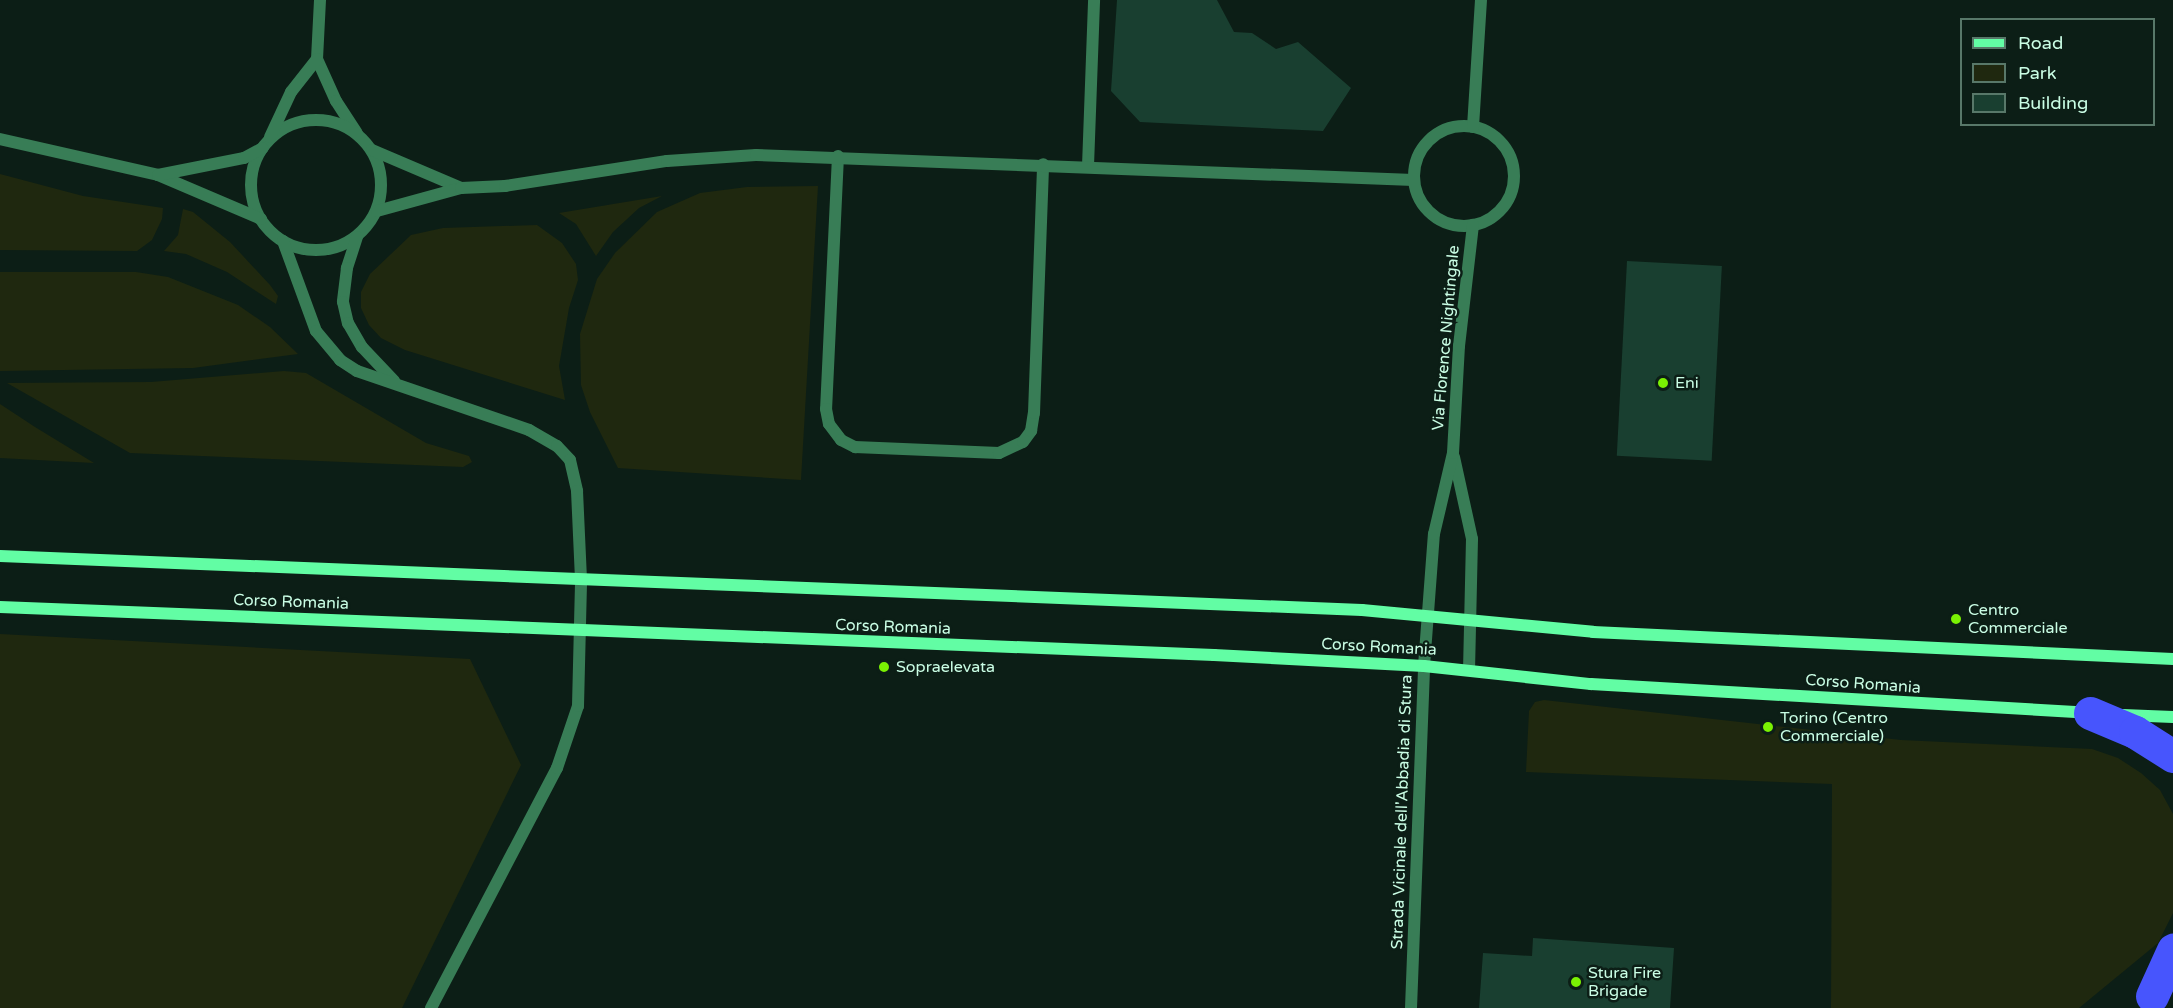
<!DOCTYPE html>
<html>
<head>
<meta charset="utf-8">
<style>
  body { margin:0 }
  #map { position:relative; width:2173px; height:1008px; overflow:hidden; background:#0c1e16; font-family:"Varela Round",sans-serif }
  div>[style] { position:absolute }
  .green>* { inset:0; background:#1f280f }
  .building>* { inset:0; background:#193f30; transform-origin:0 0 }
  .lane>* { height:12px; margin:-6px; padding:0 6px; transform-origin:6px; border-radius:6px; background:#387d56 }
  .lane>.ring { margin:-6px; padding:0; box-sizing:content-box; background:none; border:12px solid #387d56; border-radius:50% }
  .street>* { height:12px; margin:-6px; padding:0 6px; transform-origin:6px; border-radius:6px; background:#387d56 }
  .street>.ring { margin:-6px; padding:0; box-sizing:content-box; background:none; border:12px solid #387d56; border-radius:50% }
  .secondary>* { height:12px; margin:-6px; padding:0 6px; transform-origin:6px; border-radius:6px; background:#62fda4 }
  .highway>* { height:33px; margin:-16.5px; padding:0 16.5px; transform-origin:16.5px; border-radius:16.5px; background:#4755fd }
  .dots>* { width:16px; height:16px; translate:-50% -50%; box-sizing:border-box; border:3px solid #0c1e16; border-radius:50% }
  span { translate:-50% -50%; white-space:nowrap; text-align:center; line-height:1.15; -webkit-text-stroke:5px #0c1e16; paint-order:stroke }
  .street-label { font-size:16px; color:#cafee5 }
  .poi-label { font-size:16px; color:#cafee5 }
  .left { translate:0 -50%; text-align:left }
  .legend { position:absolute; left:1960px; top:18px; width:195px; height:108px; box-sizing:border-box; background:#0c1e16; border:2px solid #587869; margin:0; padding:8px 10px; list-style:none; font-size:18px; color:#cafee5 }
  .legend li { display:flex; align-items:center; gap:12px; height:30px }
  .legend b { width:30px; border:2px solid #587869 }
</style>
</head>
<body>
<div id="map">
  <div class="green">
    <div style="clip-path:polygon(0 174px,83px 196px,163px 208px,162px 219px,152px 240px,137px 251px,0 250px)"></div>
    <div style="clip-path:polygon(818px 186px,801px 480px,618px 468px,590px 412px,581px 385px,580px 334px,597px 279px,615px 253px,657px 212px,700px 193px,747px 187px)"></div>
    <div style="clip-path:polygon(662px 196px,639px 208px,613px 232px,596px 256px,576px 224px,559px 213px)"></div>
    <div style="clip-path:polygon(183px 209px,193px 212px,230px 242px,270px 285px,278px 296px,276px 304px,227px 272px,186px 254px,164px 251px,178px 235px)"></div>
    <div style="clip-path:polygon(537px 225px,562px 243px,576px 264px,578px 280px,569px 308px,559px 366px,565px 400px,405px 350px,381px 338px,369px 325px,361px 308px,361px 292px,370px 274px,411px 235px,443px 228px)"></div>
    <div style="clip-path:polygon(0 272px,136px 272px,168px 277px,238px 305px,270px 327px,298px 354px,193px 368px,0 371px)"></div>
    <div style="clip-path:polygon(284px 371px,306px 373px,426px 443px,469px 456px,472px 462px,463px 467px,130px 453px,7px 383px,151px 382px)"></div>
    <div style="clip-path:polygon(0 404px,35px 427px,94px 463px,0 458px)"></div>
    <div style="clip-path:polygon(0 634px,470px 659px,521px 765px,402px 1008px,0 1008px)"></div>
    <div style="clip-path:polygon(1544px 700px,1901px 740px,2092px 749px,2118px 758px,2141px 773px,2160px 790px,2173px 814px,2173px 913px,2158px 943px,2079px 1008px,1831px 1008px,1832px 784px,1526px 772px,1529px 711px,1535px 702px)"></div>
  </div>
  <div class="building">
    <div style="clip-path:polygon(1117px 0,1217px 0,1234px 32px,1252px 33px,1276px 49px,1298px 42px,1351px 88px,1323px 131px,1140px 122px,1111px 91px)"></div>
    <div style="left:1627px;top:261px;width:95px;height:195px;rotate:3deg"></div>
    <div style="clip-path:polygon(1533px 938px,1674px 948px,1670px 1008px,1479px 1008px,1483px 953px,1532px 956px)"></div>
  </div>
  <div class="lane">
    <div style="left:320px;top:0;width:59px;rotate:92.9deg"></div>
    <div style="left:317px;top:59px;width:46px;rotate:65.7deg"></div>
    <div style="left:336px;top:101px;width:38px;rotate:57deg"></div>
    <div class="ring" style="left:251px;top:120px;width:118px;height:118px"></div>
    <div style="left:270px;top:137px;width:50px;rotate:-65deg"></div>
    <div style="left:291px;top:92px;width:42px;rotate:-51.8deg"></div>
    <div style="left:0;top:139px;width:162px;rotate:12.8deg"></div>
    <div style="left:158px;top:175px;width:112px;rotate:23.1deg"></div>
    <div style="left:372px;top:150px;width:97px;rotate:23.1deg"></div>
    <div style="left:838px;top:156px;width:253px;rotate:92.7deg"></div>
    <div style="left:826px;top:409px;width:15px;rotate:79deg"></div>
    <div style="left:829px;top:424px;width:20px;rotate:53deg"></div>
    <div style="left:841px;top:440px;width:16px;rotate:27deg"></div>
    <div style="left:855px;top:447px;width:144px;rotate:2.4deg"></div>
    <div style="left:999px;top:453px;width:26px;rotate:-25deg"></div>
    <div style="left:1023px;top:442px;width:14px;rotate:-54deg"></div>
    <div style="left:1031px;top:431px;width:18px;rotate:-81deg"></div>
    <div style="left:1034px;top:413px;width:249px;rotate:-87.9deg"></div>
    <div style="left:1088px;top:166px;width:166px;rotate:-87.9deg"></div>
    <div style="left:158px;top:175px;width:88px;rotate:-11.2deg"></div>
    <div style="left:244px;top:158px;width:21px;rotate:-28deg"></div>
    <div style="left:377px;top:211px;width:87px;rotate:-15.3deg"></div>
    <div style="left:461px;top:188px;width:44px;rotate:-2.6deg"></div>
    <div style="left:505px;top:186px;width:164px;rotate:-8.8deg"></div>
    <div style="left:667px;top:161px;width:89px;rotate:-3.9deg"></div>
    <div style="left:756px;top:155px;width:658px;rotate:2.18deg"></div>
    <div style="left:357px;top:237px;width:33px;rotate:108deg"></div>
    <div style="left:347px;top:268px;width:34px;rotate:97deg"></div>
    <div style="left:343px;top:302px;width:22px;rotate:77deg"></div>
    <div style="left:348px;top:323px;width:28px;rotate:60deg"></div>
    <div style="left:362px;top:347px;width:47px;rotate:46.7deg"></div>
    <div style="left:283px;top:241px;width:96px;rotate:69.9deg"></div>
    <div style="left:316px;top:331px;width:38px;rotate:50deg"></div>
    <div style="left:340px;top:360px;width:20px;rotate:33deg"></div>
    <div style="left:357px;top:371px;width:182px;rotate:18.9deg"></div>
    <div style="left:529px;top:430px;width:32px;rotate:30deg"></div>
    <div style="left:557px;top:446px;width:19px;rotate:47deg"></div>
    <div style="left:570px;top:460px;width:32px;rotate:77deg"></div>
    <div style="left:577px;top:491px;width:88px;rotate:87.4deg"></div>
    <div style="left:1411px;top:1008px;width:342px;rotate:-87.8deg"></div>
  </div>
  <div class="street">
    <div class="ring" style="left:1414px;top:126px;width:88px;height:88px"></div>
    <div style="left:1473px;top:127px;width:127px;rotate:-86.4deg"></div>
    <div style="left:1454px;top:457px;width:84px;rotate:77.6deg"></div>
    <div style="left:1472px;top:539px;width:131px;rotate:91.3deg"></div>
    <div style="left:1424px;top:666px;width:132px;rotate:-85.7deg"></div>
    <div style="left:1434px;top:534px;width:83px;rotate:-76.8deg"></div>
    <div style="left:1453px;top:453px;width:107px;rotate:-86.8deg"></div>
    <div style="left:1459px;top:346px;width:122px;rotate:-83.4deg"></div>
    <div style="left:431px;top:1008px;width:271px;rotate:-62.3deg"></div>
    <div style="left:557px;top:768px;width:65px;rotate:-71.3deg"></div>
    <div style="left:578px;top:706px;width:127px;rotate:-88.6deg"></div>
  </div>
  <div class="secondary">
    <div style="left:0;top:556px;width:1363px;rotate:2.27deg"></div>
    <div style="left:1362px;top:610px;width:232px;rotate:5.4deg"></div>
    <div style="left:1593px;top:632px;width:581px;rotate:2.67deg"></div>
    <div style="left:0;top:607px;width:1215px;rotate:2.26deg"></div>
    <div style="left:1214px;top:655px;width:210px;rotate:3deg"></div>
    <div style="left:1424px;top:666px;width:168px;rotate:6.2deg"></div>
    <div style="left:1591px;top:684px;width:498px;rotate:3.3deg"></div>
    <div style="left:2123px;top:715px;width:50px;rotate:2.3deg"></div>
  </div>
  <div class="highway">
    <div style="left:2090px;top:713px;width:49px;rotate:22.9deg"></div>
    <div style="left:2135px;top:732px;width:45px;rotate:32.3deg"></div>
    <div style="left:2152px;top:996px;width:51px;rotate:-65.5deg"></div>
  </div>
  <div class="dots">
    <div style="left:1663px;top:383px;background:#7af103"></div>
    <div style="left:1956px;top:619px;background:#7af103"></div>
    <div style="left:884px;top:667px;background:#7af103"></div>
    <div style="left:1768px;top:727px;background:#7af103"></div>
    <div style="left:1576px;top:982px;background:#7af103"></div>
  </div>
  <div class="street-label">
    <span style="left:1446px;top:338px;rotate:-85deg">Via Florence Nightingale</span>
    <span style="left:291px;top:602px;rotate:2deg">Corso Romania</span>
    <span style="left:893px;top:627px;rotate:2deg">Corso Romania</span>
    <span style="left:1379px;top:647px;rotate:3deg">Corso Romania</span>
    <span style="left:1863px;top:684px;rotate:4deg">Corso Romania</span>
    <span style="left:1402px;top:812px;rotate:-88deg">Strada Vicinale dell'Abbadia di Stura</span>
  </div>
  <div class="poi-label">
    <span class="left" style="left:1675px;top:383px">Eni</span>
    <span class="left" style="left:1968px;top:619px">Centro<br>Commerciale</span>
    <span class="left" style="left:896px;top:667px">Sopraelevata</span>
    <span class="left" style="left:1780px;top:727px">Torino (Centro<br>Commerciale)</span>
    <span class="left" style="left:1588px;top:982px">Stura Fire<br>Brigade</span>
  </div>
  <ul class="legend">
  <li><b style="height:8px;background:#62fda4"></b>Road</li>
  <li><b style="height:16px;background:#1f280f"></b>Park</li>
  <li><b style="height:16px;background:#193f30"></b>Building</li>
  </ul>
</div>
</body>
</html>
